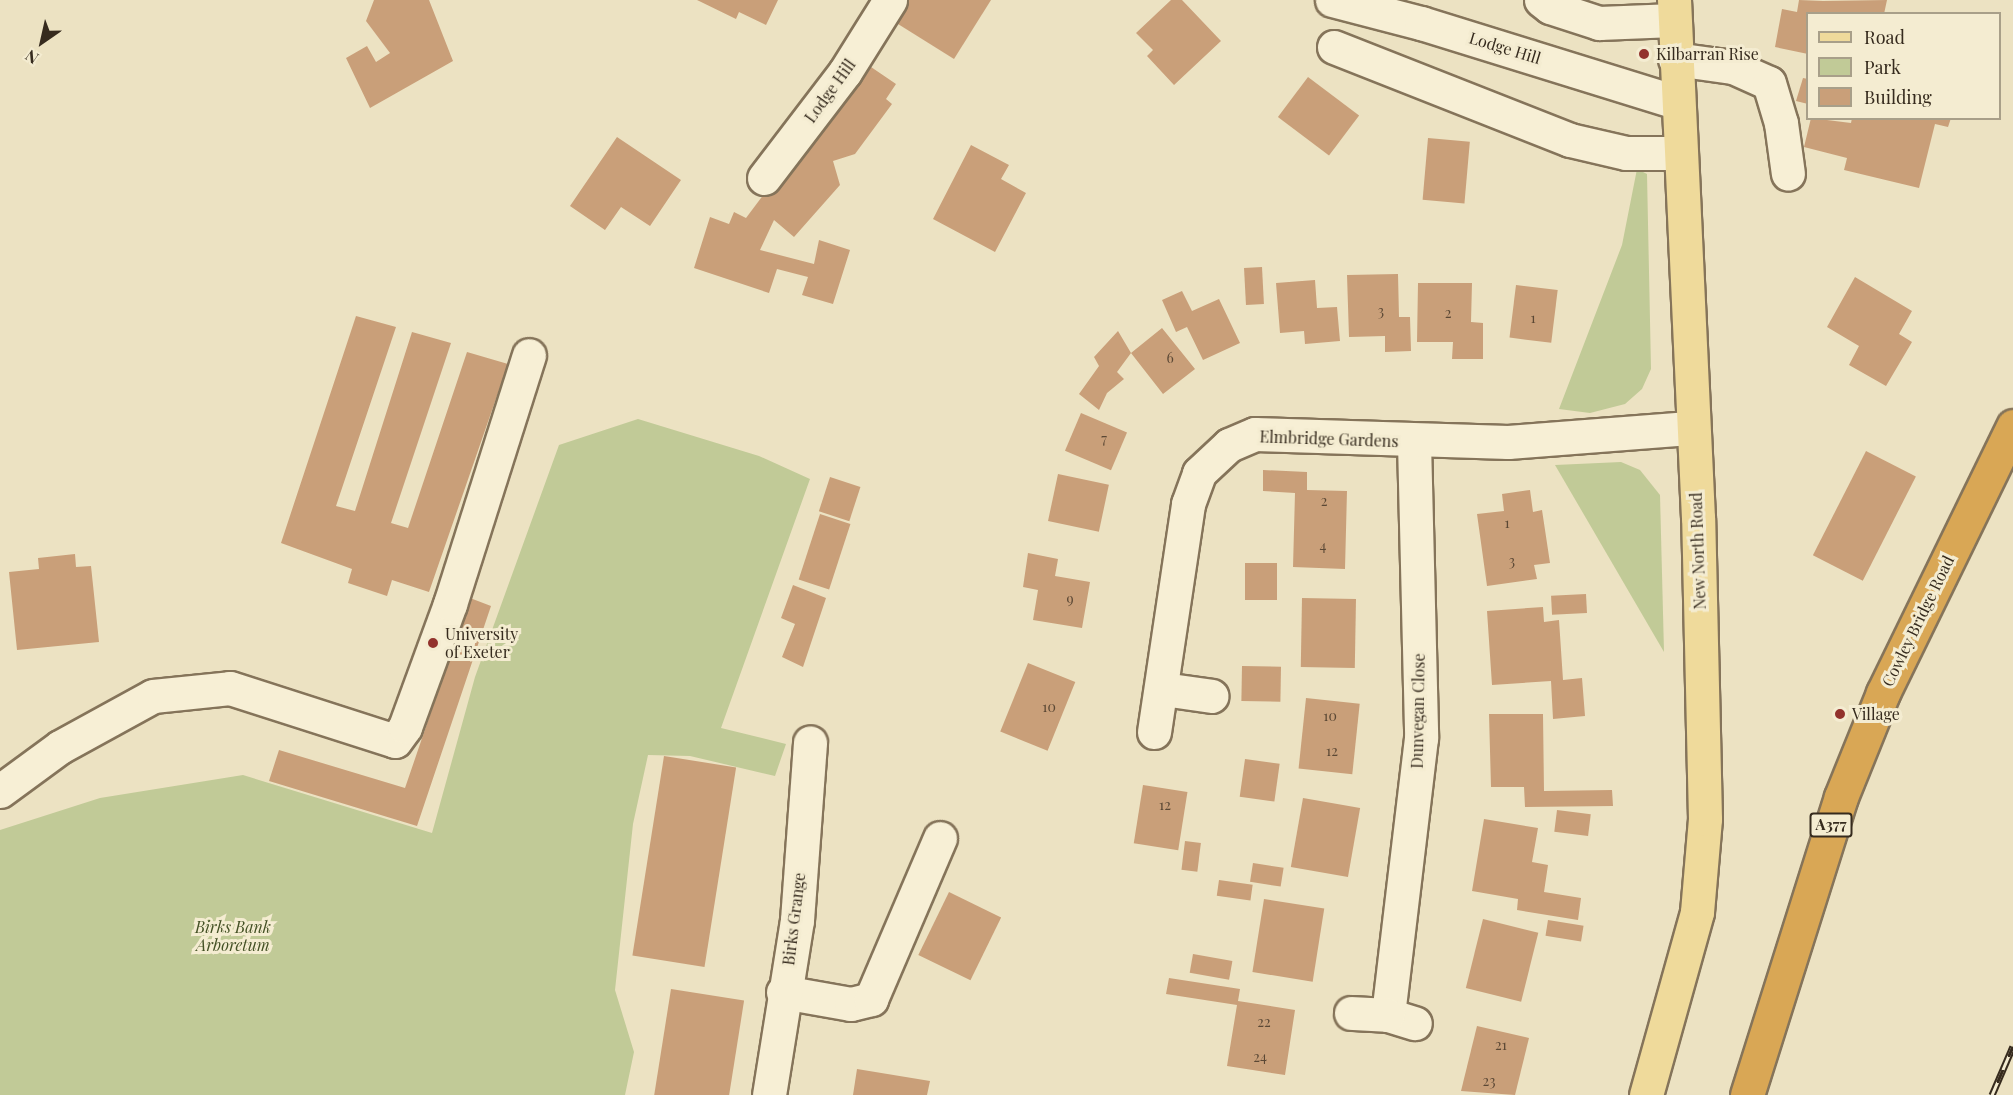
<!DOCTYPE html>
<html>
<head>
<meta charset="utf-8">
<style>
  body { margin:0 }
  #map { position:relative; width:2013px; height:1095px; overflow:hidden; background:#ece2c2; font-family:"Playfair Display",serif }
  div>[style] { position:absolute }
  .green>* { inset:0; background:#c1ca97 }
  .building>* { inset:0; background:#c99f79; transform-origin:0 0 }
  .roads { filter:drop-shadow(2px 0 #85745a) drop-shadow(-2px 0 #85745a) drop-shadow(0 2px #85745a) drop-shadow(0 -2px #85745a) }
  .minor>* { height:33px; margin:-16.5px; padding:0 16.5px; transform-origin:16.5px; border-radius:16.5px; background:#f7efd5 }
  .major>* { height:33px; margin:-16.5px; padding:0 16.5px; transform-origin:16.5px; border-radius:16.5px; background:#efda9b }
  .highway>* { height:33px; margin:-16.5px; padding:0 16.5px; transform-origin:16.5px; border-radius:16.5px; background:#d9a755 }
  .rail>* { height:7px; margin-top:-3.5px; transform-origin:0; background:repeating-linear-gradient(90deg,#f4ecd1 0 14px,#362b1e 0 28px); box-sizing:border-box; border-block:2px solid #362b1e }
  .dots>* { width:16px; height:16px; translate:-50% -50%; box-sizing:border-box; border:3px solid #f4ecd1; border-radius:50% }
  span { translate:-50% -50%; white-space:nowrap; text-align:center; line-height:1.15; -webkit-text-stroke:6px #f4ecd1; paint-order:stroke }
  .number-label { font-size:14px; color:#5b4835 }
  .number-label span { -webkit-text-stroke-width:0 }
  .shield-label span { padding:2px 4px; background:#f4ecd1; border:2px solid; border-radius:4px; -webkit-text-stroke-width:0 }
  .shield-label { font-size:15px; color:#362b1e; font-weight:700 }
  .street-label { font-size:16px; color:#362b1e }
  .poi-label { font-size:16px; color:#362b1e }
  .left { translate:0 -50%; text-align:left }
  .park-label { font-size:16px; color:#445125; font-style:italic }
  .legend { position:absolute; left:1806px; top:12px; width:195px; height:108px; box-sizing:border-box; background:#f4ecd1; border:2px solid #a89f89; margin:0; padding:8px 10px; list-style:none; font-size:18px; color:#362b1e }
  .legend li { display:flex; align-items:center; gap:12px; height:30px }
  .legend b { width:30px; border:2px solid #a89f89 }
  .north { position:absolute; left:12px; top:12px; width:60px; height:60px; -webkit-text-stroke:4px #f4ecd1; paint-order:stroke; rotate:214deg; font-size:16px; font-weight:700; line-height:24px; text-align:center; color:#362b1e }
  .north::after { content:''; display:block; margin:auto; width:21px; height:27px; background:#362b1e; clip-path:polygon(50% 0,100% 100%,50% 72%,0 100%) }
</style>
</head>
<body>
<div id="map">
  <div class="green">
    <div style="clip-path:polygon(1637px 169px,1647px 174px,1651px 369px,1642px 389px,1625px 404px,1590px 413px,1559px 409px,1622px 245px)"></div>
    <div style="clip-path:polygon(638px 419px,759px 456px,810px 479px,721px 728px,786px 744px,775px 776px,690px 756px,648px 755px,633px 824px,615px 990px,634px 1052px,625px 1095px,0 1095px,0 830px,100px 798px,243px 775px,432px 833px,475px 677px,559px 445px)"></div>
    <div style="clip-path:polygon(1621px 462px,1640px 470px,1660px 495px,1664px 652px,1555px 465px)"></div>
  </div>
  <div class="building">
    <div style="clip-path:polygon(374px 0,429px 0,453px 61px,370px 108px,346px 58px,367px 46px,376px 62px,390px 53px,366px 21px)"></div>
    <div style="clip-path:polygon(697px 0,778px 0,766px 25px,739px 12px,736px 19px)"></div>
    <div style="clip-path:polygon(902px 0,991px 0,954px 59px,890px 19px)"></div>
    <div style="clip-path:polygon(1171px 0,1182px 0,1221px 41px,1174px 85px,1147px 56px,1153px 50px,1136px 33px)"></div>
    <div style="clip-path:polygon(1799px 0,1823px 1px,1887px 0,1884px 14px,1808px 14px,1808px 54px,1775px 47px,1782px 9px,1797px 12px)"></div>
    <div style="clip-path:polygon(871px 67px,896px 84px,886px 99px,892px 104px,855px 154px,833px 161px,840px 185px,794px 237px,774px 220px,760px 250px,814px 264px,819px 240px,850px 250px,833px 304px,802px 295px,808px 277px,777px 269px,769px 293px,694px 268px,710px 217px,729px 224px,734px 212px,746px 218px,799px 147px,803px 149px)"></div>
    <div style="left:1308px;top:77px;width:64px;height:50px;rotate:37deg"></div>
    <div style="clip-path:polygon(1803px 78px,1808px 79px,1808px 104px,1796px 101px)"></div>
    <div style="clip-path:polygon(1811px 118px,1851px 123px,1852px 118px,1951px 118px,1948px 127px,1935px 124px,1919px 188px,1844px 170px,1847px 158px,1804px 147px)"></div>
    <div style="clip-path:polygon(617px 137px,681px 180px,650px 226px,621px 207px,605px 230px,570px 206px)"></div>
    <div style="left:1428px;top:138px;width:42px;height:62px;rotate:5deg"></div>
    <div style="clip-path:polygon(971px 145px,1009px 165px,1001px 179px,1026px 193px,995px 252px,933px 219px)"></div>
    <div style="left:1262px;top:267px;width:37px;height:18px;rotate:87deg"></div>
    <div style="clip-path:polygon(1398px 274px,1399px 317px,1410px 317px,1411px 351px,1385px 352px,1385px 336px,1349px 337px,1347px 275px)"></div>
    <div style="clip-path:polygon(1855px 277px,1912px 311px,1899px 334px,1912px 342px,1886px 386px,1849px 365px,1859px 346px,1827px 327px)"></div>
    <div style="clip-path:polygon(1315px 280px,1317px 308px,1337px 307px,1340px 341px,1305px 344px,1304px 331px,1280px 333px,1276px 283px)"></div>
    <div style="clip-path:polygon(1418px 283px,1472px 283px,1471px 322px,1483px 323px,1483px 359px,1452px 359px,1453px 342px,1417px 342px)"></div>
    <div style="left:1516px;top:285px;width:42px;height:53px;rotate:7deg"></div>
    <div style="clip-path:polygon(1182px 291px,1192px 311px,1219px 299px,1240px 343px,1203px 360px,1187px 327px,1176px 332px,1162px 300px)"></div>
    <div style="clip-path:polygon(356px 316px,396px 327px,336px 506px,355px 511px,412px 332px,451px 343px,391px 523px,408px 528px,467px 352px,508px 364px,429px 592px,392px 580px,387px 596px,348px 583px,352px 569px,281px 543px)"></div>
    <div style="clip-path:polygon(1162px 328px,1195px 369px,1163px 394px,1131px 353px,1117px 372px,1124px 379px,1107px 393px,1099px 410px,1079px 394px,1099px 366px,1094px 357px,1118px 331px,1131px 353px)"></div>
    <div style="left:1081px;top:413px;width:50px;height:41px;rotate:23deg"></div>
    <div style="left:1866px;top:451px;width:56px;height:117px;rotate:27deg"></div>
    <div style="clip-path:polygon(1263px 470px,1307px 472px,1307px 490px,1347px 491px,1345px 569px,1293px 567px,1295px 493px,1263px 491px)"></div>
    <div style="left:1058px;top:474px;width:52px;height:48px;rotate:12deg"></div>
    <div style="left:830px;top:477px;width:32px;height:36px;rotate:18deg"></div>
    <div style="clip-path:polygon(1530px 490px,1533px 512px,1542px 510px,1550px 563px,1534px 565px,1537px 579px,1487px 586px,1477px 514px,1504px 511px,1502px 494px)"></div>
    <div style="left:820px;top:514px;width:32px;height:69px;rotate:18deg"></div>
    <div style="clip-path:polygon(1028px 553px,1058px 559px,1055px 576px,1090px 582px,1082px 628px,1033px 620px,1038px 590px,1023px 587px)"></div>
    <div style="clip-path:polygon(75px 554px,76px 567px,91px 566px,99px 642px,17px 650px,9px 572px,39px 569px,38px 558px)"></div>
    <div style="left:1277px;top:563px;width:37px;height:32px;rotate:90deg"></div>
    <div style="clip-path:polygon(793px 585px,826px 598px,803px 667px,782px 657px,795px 624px,781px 618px)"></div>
    <div style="left:1586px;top:594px;width:19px;height:35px;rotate:87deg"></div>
    <div style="clip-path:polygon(470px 598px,491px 606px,417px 826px,269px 781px,279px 750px,405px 788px)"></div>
    <div style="left:1302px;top:598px;width:54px;height:69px;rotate:1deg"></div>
    <div style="clip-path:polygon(1543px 607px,1544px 622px,1559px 620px,1563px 680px,1582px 678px,1585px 716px,1553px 719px,1551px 681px,1492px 685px,1487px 611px)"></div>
    <div style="left:1028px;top:663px;width:51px;height:74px;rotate:22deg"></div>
    <div style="left:1242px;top:666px;width:39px;height:35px;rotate:1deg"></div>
    <div style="left:1306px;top:698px;width:54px;height:71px;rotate:6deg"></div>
    <div style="clip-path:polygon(1489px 714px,1543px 714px,1544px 791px,1612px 790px,1613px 806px,1525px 807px,1524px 787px,1491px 787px)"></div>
    <div style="left:664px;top:756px;width:73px;height:202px;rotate:9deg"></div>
    <div style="left:1245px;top:759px;width:35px;height:38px;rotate:8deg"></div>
    <div style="left:1143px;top:785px;width:45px;height:59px;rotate:9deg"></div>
    <div style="left:1303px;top:798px;width:58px;height:70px;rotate:10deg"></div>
    <div style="left:1557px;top:810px;width:34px;height:22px;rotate:7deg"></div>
    <div style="clip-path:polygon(1484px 819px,1538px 828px,1532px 862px,1548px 865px,1544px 892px,1581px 898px,1578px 920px,1517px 910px,1518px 899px,1472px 891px)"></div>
    <div style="left:1185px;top:841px;width:16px;height:29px;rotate:7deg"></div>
    <div style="left:1253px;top:863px;width:31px;height:19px;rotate:9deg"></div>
    <div style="left:1219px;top:880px;width:34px;height:16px;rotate:8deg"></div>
    <div style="left:949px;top:892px;width:58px;height:70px;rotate:26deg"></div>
    <div style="left:1264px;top:899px;width:61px;height:74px;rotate:9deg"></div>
    <div style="left:1483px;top:919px;width:57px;height:71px;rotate:14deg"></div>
    <div style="left:1548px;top:920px;width:36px;height:16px;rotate:9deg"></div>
    <div style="left:1193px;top:954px;width:40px;height:19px;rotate:10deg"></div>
    <div style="clip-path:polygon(1169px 978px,1240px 989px,1238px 1001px,1295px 1010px,1285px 1075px,1227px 1066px,1237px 1005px,1166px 994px)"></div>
    <div style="left:671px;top:989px;width:74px;height:108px;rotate:9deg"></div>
    <div style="clip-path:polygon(1477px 1026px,1529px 1038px,1515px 1095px,1461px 1091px)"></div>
    <div style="clip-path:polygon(857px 1069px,930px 1081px,927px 1095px,853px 1095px)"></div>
  </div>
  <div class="roads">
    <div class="minor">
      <div style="left:1332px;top:0;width:92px;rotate:14.5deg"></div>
      <div style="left:1421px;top:23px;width:267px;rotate:17.2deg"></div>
      <div style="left:1541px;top:0;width:11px;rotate:38deg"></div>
      <div style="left:1550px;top:7px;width:52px;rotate:18.1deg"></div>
      <div style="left:1599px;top:23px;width:75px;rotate:-2.3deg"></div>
      <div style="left:1334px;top:47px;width:254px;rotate:21.5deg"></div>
      <div style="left:1570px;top:140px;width:57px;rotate:13.1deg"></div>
      <div style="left:1626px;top:153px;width:52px"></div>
      <div style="left:1675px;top:59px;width:59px;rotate:7.9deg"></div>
      <div style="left:1733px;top:67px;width:39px;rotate:24deg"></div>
      <div style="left:1769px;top:83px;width:42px;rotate:73.3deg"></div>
      <div style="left:1781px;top:123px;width:51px;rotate:82.2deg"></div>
      <div style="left:764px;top:178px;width:133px;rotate:-52.6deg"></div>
      <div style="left:845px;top:72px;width:85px;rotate:-58deg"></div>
      <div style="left:1414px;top:442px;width:296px;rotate:88.6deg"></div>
      <div style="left:1421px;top:738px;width:279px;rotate:96.8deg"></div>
      <div style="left:1388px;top:1015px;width:28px;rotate:17deg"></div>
      <div style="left:1163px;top:689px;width:49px;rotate:8.1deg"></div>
      <div style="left:1154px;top:732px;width:231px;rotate:-81.5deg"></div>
      <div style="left:1188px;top:504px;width:33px;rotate:-70deg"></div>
      <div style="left:1199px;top:473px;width:41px;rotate:-43deg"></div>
      <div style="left:1229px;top:445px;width:28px;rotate:-23deg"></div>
      <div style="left:1255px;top:434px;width:253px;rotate:1.8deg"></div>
      <div style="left:1508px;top:442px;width:185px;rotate:-4.4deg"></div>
      <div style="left:0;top:791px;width:74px;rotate:-36.3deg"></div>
      <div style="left:60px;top:747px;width:106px;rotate:-28.7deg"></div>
      <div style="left:153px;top:696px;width:77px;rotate:-5.9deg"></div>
      <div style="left:230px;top:688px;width:173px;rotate:17.8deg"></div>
      <div style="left:395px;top:741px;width:17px;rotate:-54deg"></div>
      <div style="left:405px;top:727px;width:131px;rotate:-69.9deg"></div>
      <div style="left:450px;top:604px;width:261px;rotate:-72.4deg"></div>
      <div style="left:783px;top:992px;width:69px;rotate:10deg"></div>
      <div style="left:851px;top:1004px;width:21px;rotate:-14deg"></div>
      <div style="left:871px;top:999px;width:175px;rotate:-66.8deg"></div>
      <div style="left:1351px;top:1013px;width:37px;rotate:3deg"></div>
      <div style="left:769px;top:1095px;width:177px;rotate:-80.9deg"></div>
      <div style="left:797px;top:920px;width:178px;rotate:-85.8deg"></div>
    </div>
    <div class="major">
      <div style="left:1646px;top:1095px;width:190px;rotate:-74.4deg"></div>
      <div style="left:1697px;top:912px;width:93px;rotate:-85.1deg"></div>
      <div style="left:1705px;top:819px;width:301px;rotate:-91.3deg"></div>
      <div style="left:1698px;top:518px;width:519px;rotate:-92.65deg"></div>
    </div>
    <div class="highway">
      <div style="left:1747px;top:1095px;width:312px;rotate:-72.5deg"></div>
      <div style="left:1841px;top:797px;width:112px;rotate:-68deg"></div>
      <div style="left:1883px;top:693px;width:297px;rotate:-64deg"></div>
    </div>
  </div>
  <div class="rail">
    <div style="left:1992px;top:1095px;width:53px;rotate:-66.8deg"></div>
  </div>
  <div class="dots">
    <div style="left:1644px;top:54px;background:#92322c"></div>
    <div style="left:433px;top:643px;background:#92322c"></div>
    <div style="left:1840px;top:714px;background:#92322c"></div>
  </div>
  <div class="number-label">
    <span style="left:1381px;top:311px">3</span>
    <span style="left:1448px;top:313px">2</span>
    <span style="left:1533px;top:318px">1</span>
    <span style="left:1170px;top:358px">6</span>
    <span style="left:1104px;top:439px">7</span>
    <span style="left:1324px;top:501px">2</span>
    <span style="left:1507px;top:523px">1</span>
    <span style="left:1323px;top:546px">4</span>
    <span style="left:1512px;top:561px">3</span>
    <span style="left:1070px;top:599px">9</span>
    <span style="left:1049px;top:707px">10</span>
    <span style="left:1330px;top:716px">10</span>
    <span style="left:1332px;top:751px">12</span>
    <span style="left:1165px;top:805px">12</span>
    <span style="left:1264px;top:1022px">22</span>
    <span style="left:1501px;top:1045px">21</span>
    <span style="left:1260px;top:1057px">24</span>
    <span style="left:1489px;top:1081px">23</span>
  </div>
  <div class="shield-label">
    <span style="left:1831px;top:825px">A377</span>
  </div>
  <div class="street-label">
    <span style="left:1505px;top:48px;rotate:17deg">Lodge Hill</span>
    <span style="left:830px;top:91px;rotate:-54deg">Lodge Hill</span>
    <span style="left:1329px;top:439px;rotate:2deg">Elmbridge Gardens</span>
    <span style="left:1698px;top:551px;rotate:-92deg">New North Road</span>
    <span style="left:1918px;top:621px;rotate:-64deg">Cowley Bridge Road</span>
    <span style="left:1418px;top:711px;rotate:-89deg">Dunvegan Close</span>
    <span style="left:794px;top:919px;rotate:-83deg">Birks Grange</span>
  </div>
  <div class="poi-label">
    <span class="left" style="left:1656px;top:54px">Kilbarran Rise</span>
    <span class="left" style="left:445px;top:643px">University<br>of Exeter</span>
    <span class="left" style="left:1852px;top:714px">Village</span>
  </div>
  <div class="park-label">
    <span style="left:233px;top:936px">Birks Bank<br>Arboretum</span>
  </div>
  <ul class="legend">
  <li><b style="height:8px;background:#efda9b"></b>Road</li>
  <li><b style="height:16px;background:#c1ca97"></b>Park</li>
  <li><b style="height:16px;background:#c99f79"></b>Building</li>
  </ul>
  <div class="north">N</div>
</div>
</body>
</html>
